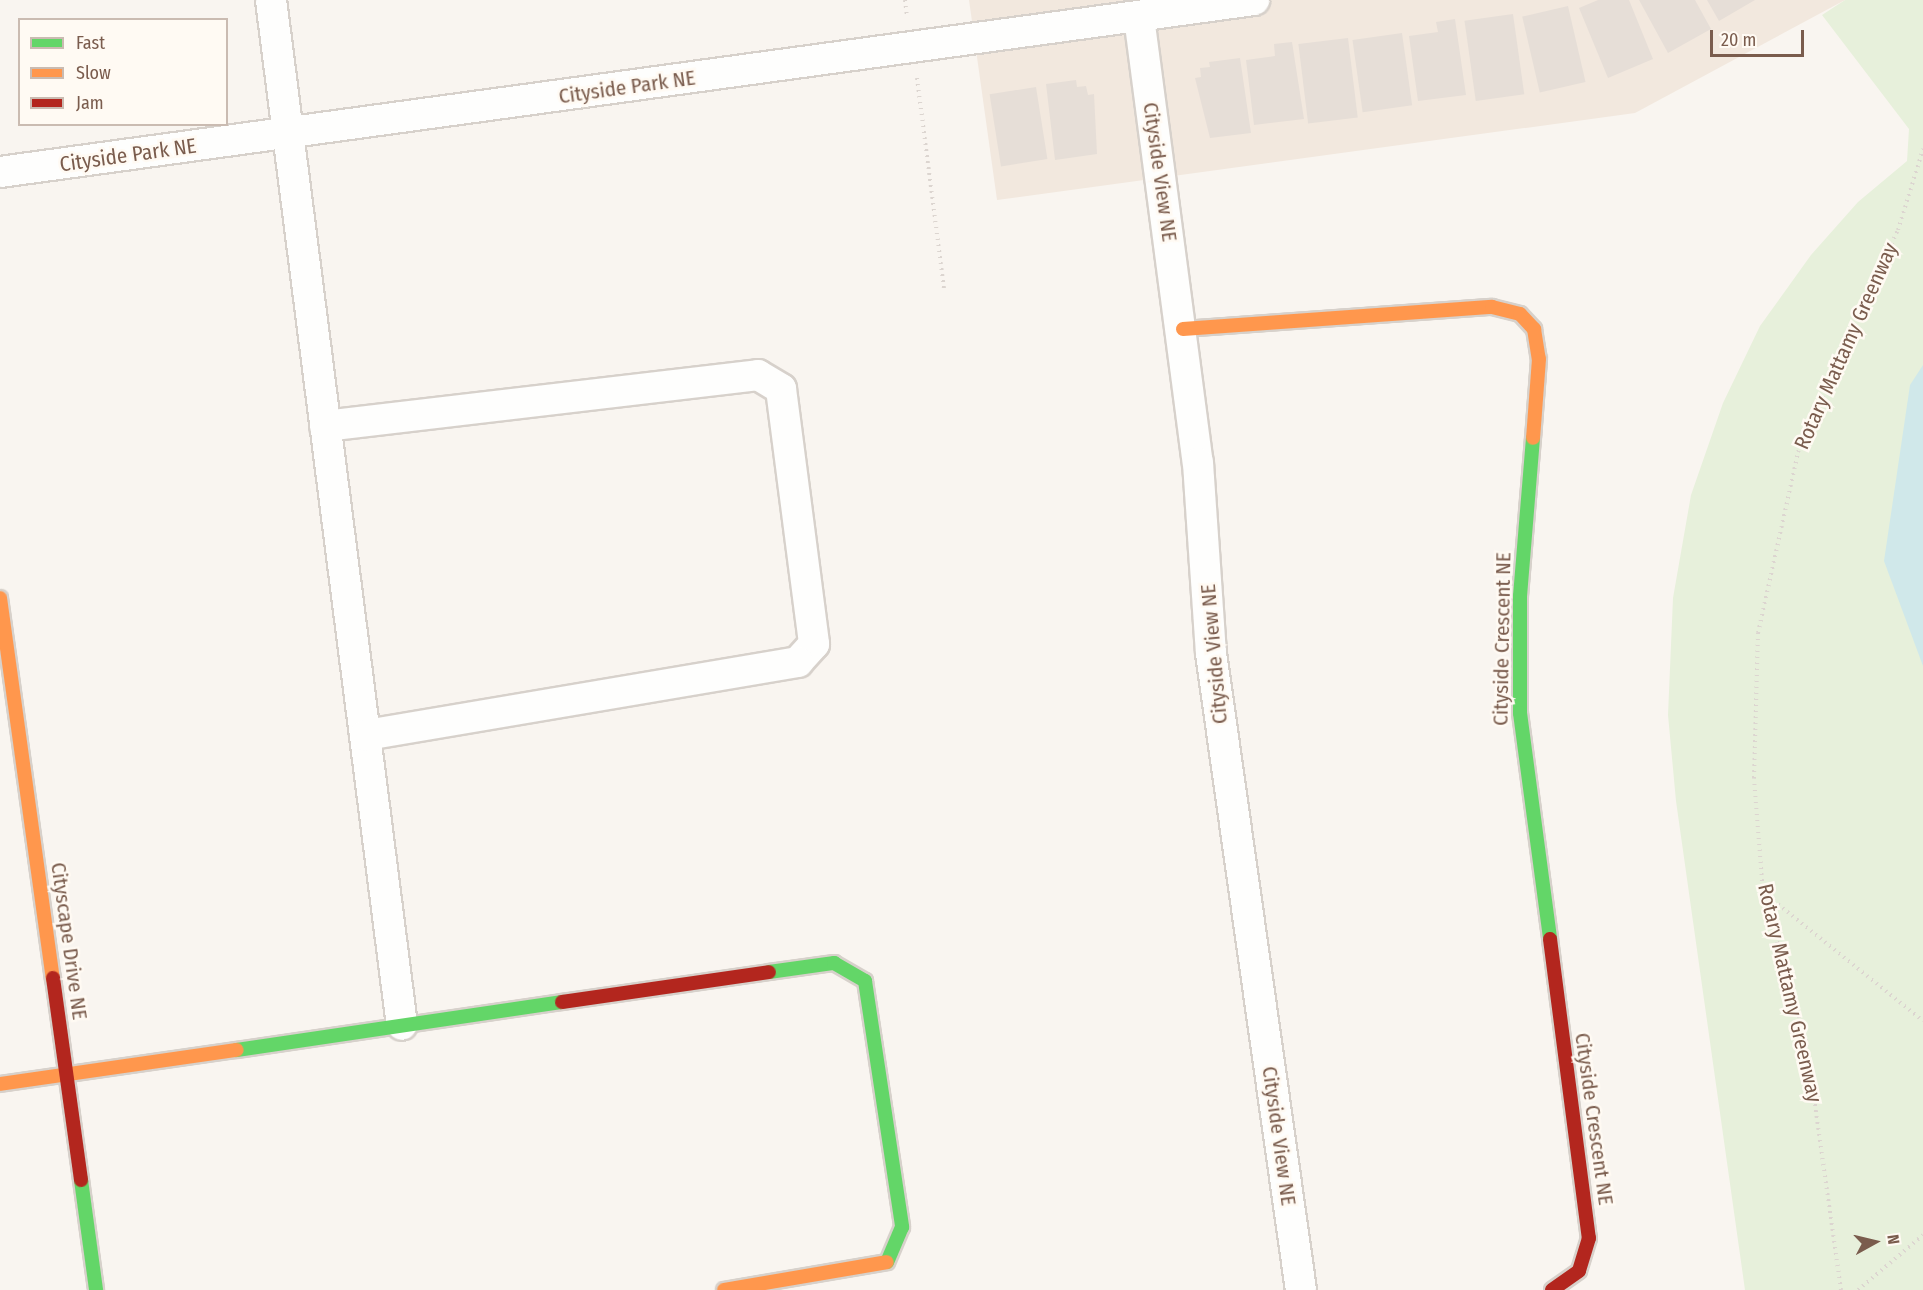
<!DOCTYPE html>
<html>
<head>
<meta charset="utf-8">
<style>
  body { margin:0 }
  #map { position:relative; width:1923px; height:1290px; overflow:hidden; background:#f9f5f0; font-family:"Fira Sans Condensed",sans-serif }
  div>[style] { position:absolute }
  .residential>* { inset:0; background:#f2e8de }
  .green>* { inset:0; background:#e7f0db }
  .water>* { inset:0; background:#d0e8ea }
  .building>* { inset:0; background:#e6ded7; transform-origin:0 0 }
  .path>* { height:4px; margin-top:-2px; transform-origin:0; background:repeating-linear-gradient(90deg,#dcd5d0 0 1.5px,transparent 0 6px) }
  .roads { filter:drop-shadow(2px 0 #d7d1cb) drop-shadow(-2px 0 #d7d1cb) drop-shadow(0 2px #d7d1cb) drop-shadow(0 -2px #d7d1cb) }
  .street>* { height:30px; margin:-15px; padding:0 15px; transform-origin:15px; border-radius:15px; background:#fefefd }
  .fast>* { height:14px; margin:-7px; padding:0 7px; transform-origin:7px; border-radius:7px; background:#63d668 }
  .slow>* { height:14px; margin:-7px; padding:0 7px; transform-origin:7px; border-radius:7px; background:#ff974d }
  .jam>* { height:14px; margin:-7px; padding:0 7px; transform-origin:7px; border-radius:7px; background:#b3261e }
  span { translate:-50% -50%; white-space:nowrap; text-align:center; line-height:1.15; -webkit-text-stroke:5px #fffaf3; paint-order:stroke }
  .street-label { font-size:21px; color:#7a5c4d }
  .legend { position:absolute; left:18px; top:18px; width:210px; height:108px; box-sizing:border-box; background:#fffaf3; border:2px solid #cabbb1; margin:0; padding:8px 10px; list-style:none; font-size:18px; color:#7a5c4d }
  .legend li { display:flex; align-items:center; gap:12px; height:30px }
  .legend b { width:30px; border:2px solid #cabbb1 }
  .north { position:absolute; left:1845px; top:1212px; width:60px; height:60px; -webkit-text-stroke:4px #fffaf3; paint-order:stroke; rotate:82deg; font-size:16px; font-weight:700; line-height:24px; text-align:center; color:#7a5c4d }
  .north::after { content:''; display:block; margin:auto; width:21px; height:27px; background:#7a5c4d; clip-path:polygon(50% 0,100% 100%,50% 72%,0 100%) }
  .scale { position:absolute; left:1710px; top:30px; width:94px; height:27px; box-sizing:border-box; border:3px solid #7a5c4d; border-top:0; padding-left:8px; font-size:18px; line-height:21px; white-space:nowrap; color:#7a5c4d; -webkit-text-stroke:4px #fffaf3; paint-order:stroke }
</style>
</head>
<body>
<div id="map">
  <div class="residential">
    <div style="clip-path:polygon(969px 0,1845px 0,1635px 113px,997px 200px)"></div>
  </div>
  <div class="green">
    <div style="clip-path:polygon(1845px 0,1923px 0,1923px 1290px,1745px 1290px,1676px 801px,1668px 715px,1673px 598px,1691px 495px,1723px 403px,1760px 326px,1811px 255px,1858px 202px,1907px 161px,1909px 129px,1822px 15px)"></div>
  </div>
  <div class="water">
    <div style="clip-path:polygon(1923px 365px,1923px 666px,1884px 561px,1910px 385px)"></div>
  </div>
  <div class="building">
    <div style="clip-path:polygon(1598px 0,1629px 0,1653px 59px,1608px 78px,1579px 8px)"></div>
    <div style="clip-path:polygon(1639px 0,1695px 0,1711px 29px,1668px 53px)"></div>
    <div style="clip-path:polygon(1707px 0,1755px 0,1719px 21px)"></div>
    <div style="left:1568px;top:6px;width:78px;height:47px;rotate:77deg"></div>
    <div style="left:1513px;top:14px;width:81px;height:49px;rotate:82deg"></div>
    <div style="clip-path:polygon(1455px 19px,1466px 95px,1418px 101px,1409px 36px,1438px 32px,1436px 22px)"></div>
    <div style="left:1402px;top:33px;width:73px;height:50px;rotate:82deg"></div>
    <div style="left:1348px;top:38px;width:80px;height:50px;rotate:83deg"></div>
    <div style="clip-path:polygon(1292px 42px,1304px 119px,1254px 125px,1246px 60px,1275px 56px,1274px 44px)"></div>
    <div style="clip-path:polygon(1240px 58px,1251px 133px,1210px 138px,1195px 78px,1201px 77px,1200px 68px,1210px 67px,1209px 62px)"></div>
    <div style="clip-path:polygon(1076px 80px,1077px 87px,1086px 86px,1088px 95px,1094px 94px,1097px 154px,1055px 160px,1046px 84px)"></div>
    <div style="left:1036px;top:87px;width:73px;height:47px;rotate:81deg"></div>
  </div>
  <div class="path">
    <div style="left:905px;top:0;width:17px;rotate:83deg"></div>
    <div style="left:917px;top:78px;width:214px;rotate:82.7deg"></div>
    <div style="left:1764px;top:893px;width:204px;rotate:38.8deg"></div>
    <div style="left:1841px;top:1290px;width:251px;rotate:-98deg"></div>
    <div style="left:1806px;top:1041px;width:154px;rotate:-106.2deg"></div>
    <div style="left:1763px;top:893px;width:115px;rotate:-94.5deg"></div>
    <div style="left:1754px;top:778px;width:145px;rotate:-88.4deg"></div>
    <div style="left:1758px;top:633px;width:185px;rotate:-77.5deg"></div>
    <div style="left:1798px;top:452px;width:243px;rotate:-65.8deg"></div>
    <div style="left:1898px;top:230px;width:85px;rotate:-72.8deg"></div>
    <div style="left:1858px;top:1290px;width:85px;rotate:-40.2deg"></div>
  </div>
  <div class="roads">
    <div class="street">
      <div style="left:271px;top:0;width:1033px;rotate:82.72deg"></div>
      <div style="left:1139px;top:17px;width:450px;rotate:82.5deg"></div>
      <div style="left:1198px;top:463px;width:190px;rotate:86.1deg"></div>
      <div style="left:1211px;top:653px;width:643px;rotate:81.96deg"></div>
      <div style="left:0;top:172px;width:1266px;rotate:-7.81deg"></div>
      <div style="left:325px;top:426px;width:436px;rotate:-6.7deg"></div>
      <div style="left:758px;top:375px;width:27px;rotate:31deg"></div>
      <div style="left:781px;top:389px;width:257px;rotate:82.6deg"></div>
      <div style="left:814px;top:644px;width:24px;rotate:132deg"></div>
      <div style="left:798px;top:662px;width:439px;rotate:170.4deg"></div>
    </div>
    <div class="fast">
      <div style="left:1533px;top:438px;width:159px;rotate:94.7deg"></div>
      <div style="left:1520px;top:596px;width:117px;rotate:90deg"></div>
      <div style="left:1520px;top:713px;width:228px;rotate:82.4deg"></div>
      <div style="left:769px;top:972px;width:66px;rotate:-7.9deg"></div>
      <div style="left:834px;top:963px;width:36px;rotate:30deg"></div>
      <div style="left:865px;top:981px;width:249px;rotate:81.4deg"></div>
      <div style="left:902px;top:1227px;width:38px;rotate:113deg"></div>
      <div style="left:237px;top:1050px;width:329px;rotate:-8.4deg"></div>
      <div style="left:81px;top:1180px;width:111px;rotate:82.2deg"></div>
    </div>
    <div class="slow">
      <div style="left:1183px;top:329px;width:310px;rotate:-4.1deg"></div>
      <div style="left:1492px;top:307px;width:29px;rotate:14deg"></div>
      <div style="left:1520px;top:314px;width:21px;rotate:47deg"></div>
      <div style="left:1534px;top:329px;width:30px;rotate:81deg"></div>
      <div style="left:1539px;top:359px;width:79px;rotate:94.3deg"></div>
      <div style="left:0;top:598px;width:384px;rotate:82.1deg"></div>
      <div style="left:0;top:1084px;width:239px;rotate:-8.2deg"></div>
      <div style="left:724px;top:1290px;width:165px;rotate:-9.7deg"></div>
    </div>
    <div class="jam">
      <div style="left:1550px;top:939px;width:302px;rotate:82.6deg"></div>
      <div style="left:1589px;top:1238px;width:34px;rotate:107deg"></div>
      <div style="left:1579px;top:1271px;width:33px;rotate:145deg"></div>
      <div style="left:53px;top:978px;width:204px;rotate:82.1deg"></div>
      <div style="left:562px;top:1002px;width:209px;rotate:-8.2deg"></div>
    </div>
  </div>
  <div class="street-label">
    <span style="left:627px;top:87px;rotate:-8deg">Cityside Park NE</span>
    <span style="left:128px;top:155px;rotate:-8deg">Cityside Park NE</span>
    <span style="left:1160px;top:172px;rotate:82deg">Cityside View NE</span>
    <span style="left:1846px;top:346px;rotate:-66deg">Rotary Mattamy Greenway</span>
    <span style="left:1502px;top:639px;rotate:-89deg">Cityside Crescent NE</span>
    <span style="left:1214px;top:654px;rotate:-95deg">Cityside View NE</span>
    <span style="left:69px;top:941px;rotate:82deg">Cityscape Drive NE</span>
    <span style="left:1790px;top:993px;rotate:77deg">Rotary Mattamy Greenway</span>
    <span style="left:1594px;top:1119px;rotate:82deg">Cityside Crescent NE</span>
    <span style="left:1279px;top:1136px;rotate:82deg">Cityside View NE</span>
  </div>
  <ul class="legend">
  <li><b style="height:8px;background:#63d668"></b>Fast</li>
  <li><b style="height:8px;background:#ff974d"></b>Slow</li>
  <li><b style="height:8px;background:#b3261e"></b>Jam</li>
  </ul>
  <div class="north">N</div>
  <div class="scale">20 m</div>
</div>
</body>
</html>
